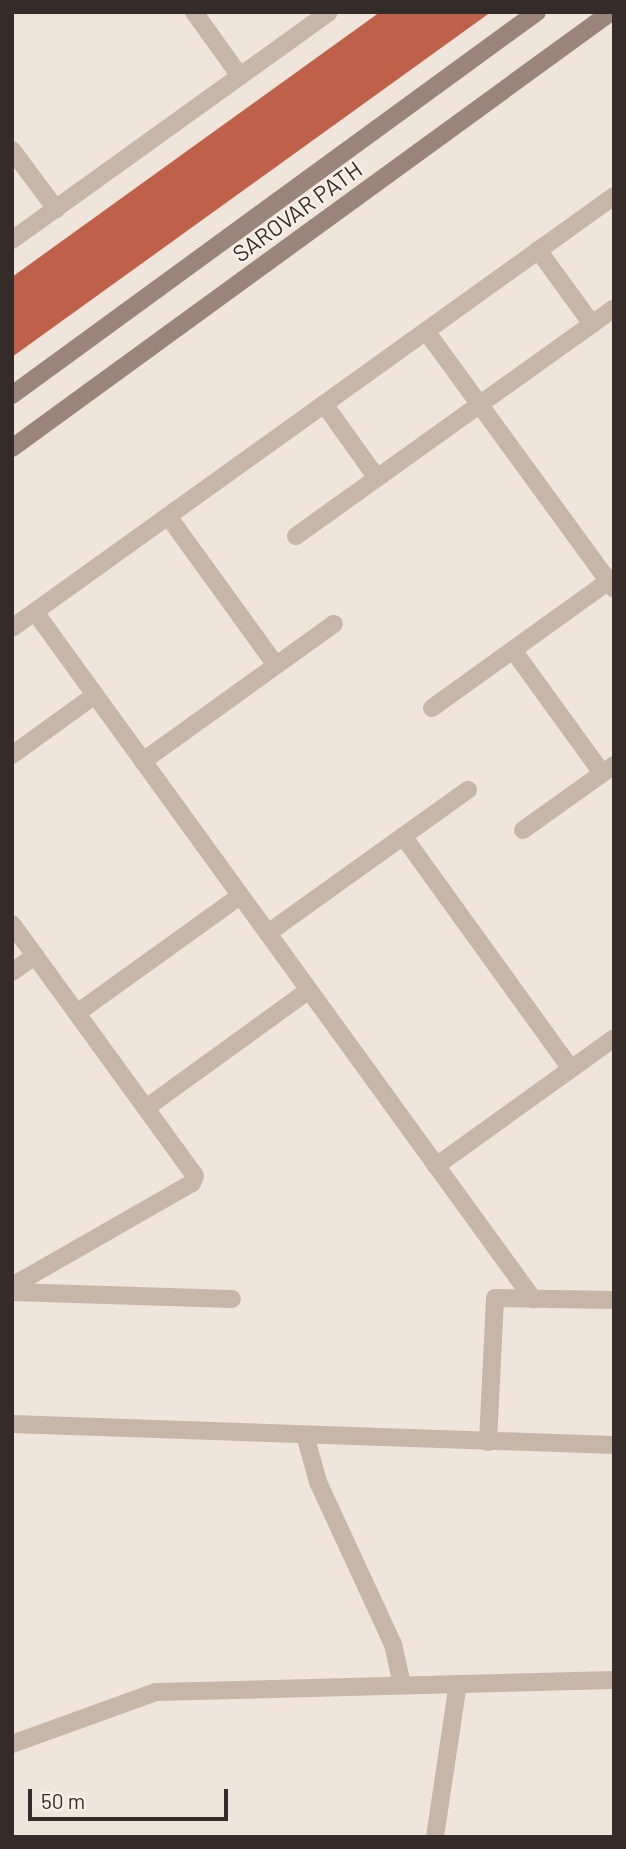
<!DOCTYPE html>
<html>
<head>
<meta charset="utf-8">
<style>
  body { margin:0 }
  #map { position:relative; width:626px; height:1849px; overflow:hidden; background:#f0e5db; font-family:Barlow,sans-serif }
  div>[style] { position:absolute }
  .building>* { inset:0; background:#bf614a }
  .street>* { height:18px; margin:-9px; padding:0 9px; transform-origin:9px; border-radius:9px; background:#c7b5a8 }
  .secondary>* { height:18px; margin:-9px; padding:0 9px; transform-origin:9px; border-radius:9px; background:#9b8479 }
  span { translate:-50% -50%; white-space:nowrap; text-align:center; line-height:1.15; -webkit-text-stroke:5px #f8f0e7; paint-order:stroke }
  .street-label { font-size:23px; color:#352b28 }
  .frame { position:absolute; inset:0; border:14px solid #352b28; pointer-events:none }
  .scale { position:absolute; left:28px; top:1789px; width:200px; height:32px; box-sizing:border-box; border:4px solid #352b28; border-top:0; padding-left:9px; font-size:21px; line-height:24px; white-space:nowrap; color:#352b28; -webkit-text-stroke:5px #f8f0e7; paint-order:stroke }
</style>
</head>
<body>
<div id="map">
  <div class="building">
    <div style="clip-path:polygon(380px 12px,491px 12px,12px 357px,12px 277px)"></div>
  </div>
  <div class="street">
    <div style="left:194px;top:12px;width:79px;rotate:54.3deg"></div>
    <div style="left:12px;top:150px;width:74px;rotate:53.3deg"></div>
    <div style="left:12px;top:240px;width:390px;rotate:-35.7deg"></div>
    <div style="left:538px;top:250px;width:92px;rotate:53.9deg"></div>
    <div style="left:426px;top:331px;width:319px;rotate:53.9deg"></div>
    <div style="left:324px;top:404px;width:91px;rotate:54.4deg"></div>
    <div style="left:168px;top:516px;width:184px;rotate:54.1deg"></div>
    <div style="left:296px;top:536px;width:391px;rotate:-35.6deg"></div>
    <div style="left:35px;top:612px;width:849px;rotate:54.06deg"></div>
    <div style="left:12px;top:628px;width:741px;rotate:-35.66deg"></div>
    <div style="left:513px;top:650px;width:152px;rotate:54.1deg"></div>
    <div style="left:432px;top:708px;width:224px;rotate:-35.7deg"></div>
    <div style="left:12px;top:755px;width:102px;rotate:-35.9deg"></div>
    <div style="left:143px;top:761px;width:235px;rotate:-35.7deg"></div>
    <div style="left:523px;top:830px;width:112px;rotate:-35.5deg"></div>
    <div style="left:403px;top:836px;width:287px;rotate:54.2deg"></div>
    <div style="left:12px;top:924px;width:311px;rotate:54deg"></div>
    <div style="left:195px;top:1176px;width:8px;rotate:113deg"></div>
    <div style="left:192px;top:1183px;width:207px;rotate:150.2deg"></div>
    <div style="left:268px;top:933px;width:246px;rotate:-35.6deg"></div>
    <div style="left:12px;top:972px;width:28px;rotate:-35deg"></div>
    <div style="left:77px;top:1013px;width:201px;rotate:-35.7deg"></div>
    <div style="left:146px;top:1108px;width:201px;rotate:-35.9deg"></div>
    <div style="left:436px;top:1166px;width:219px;rotate:-35.7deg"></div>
    <div style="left:12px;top:1292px;width:220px;rotate:1.8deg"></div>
    <div style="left:12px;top:1424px;width:602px;rotate:2deg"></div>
    <div style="left:305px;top:1435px;width:49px;rotate:74.5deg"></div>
    <div style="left:318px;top:1482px;width:179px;rotate:65.2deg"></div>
    <div style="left:393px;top:1644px;width:42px;rotate:77.6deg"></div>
    <div style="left:488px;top:1442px;width:144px;rotate:-87.2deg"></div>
    <div style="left:495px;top:1298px;width:119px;rotate:1deg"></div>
    <div style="left:12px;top:1744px;width:153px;rotate:-19.9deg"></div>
    <div style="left:156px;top:1692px;width:458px;rotate:-1.5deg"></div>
    <div style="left:435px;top:1837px;width:155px;rotate:-81.5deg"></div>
  </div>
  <div class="secondary">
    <div style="left:12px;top:395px;width:650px;rotate:-36.11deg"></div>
    <div style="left:12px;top:448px;width:741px;rotate:-36.05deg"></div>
  </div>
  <div class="street-label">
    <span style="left:297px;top:211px;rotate:-36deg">SAROVAR PATH</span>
  </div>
  <div class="frame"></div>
  <div class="scale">50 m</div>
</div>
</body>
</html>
